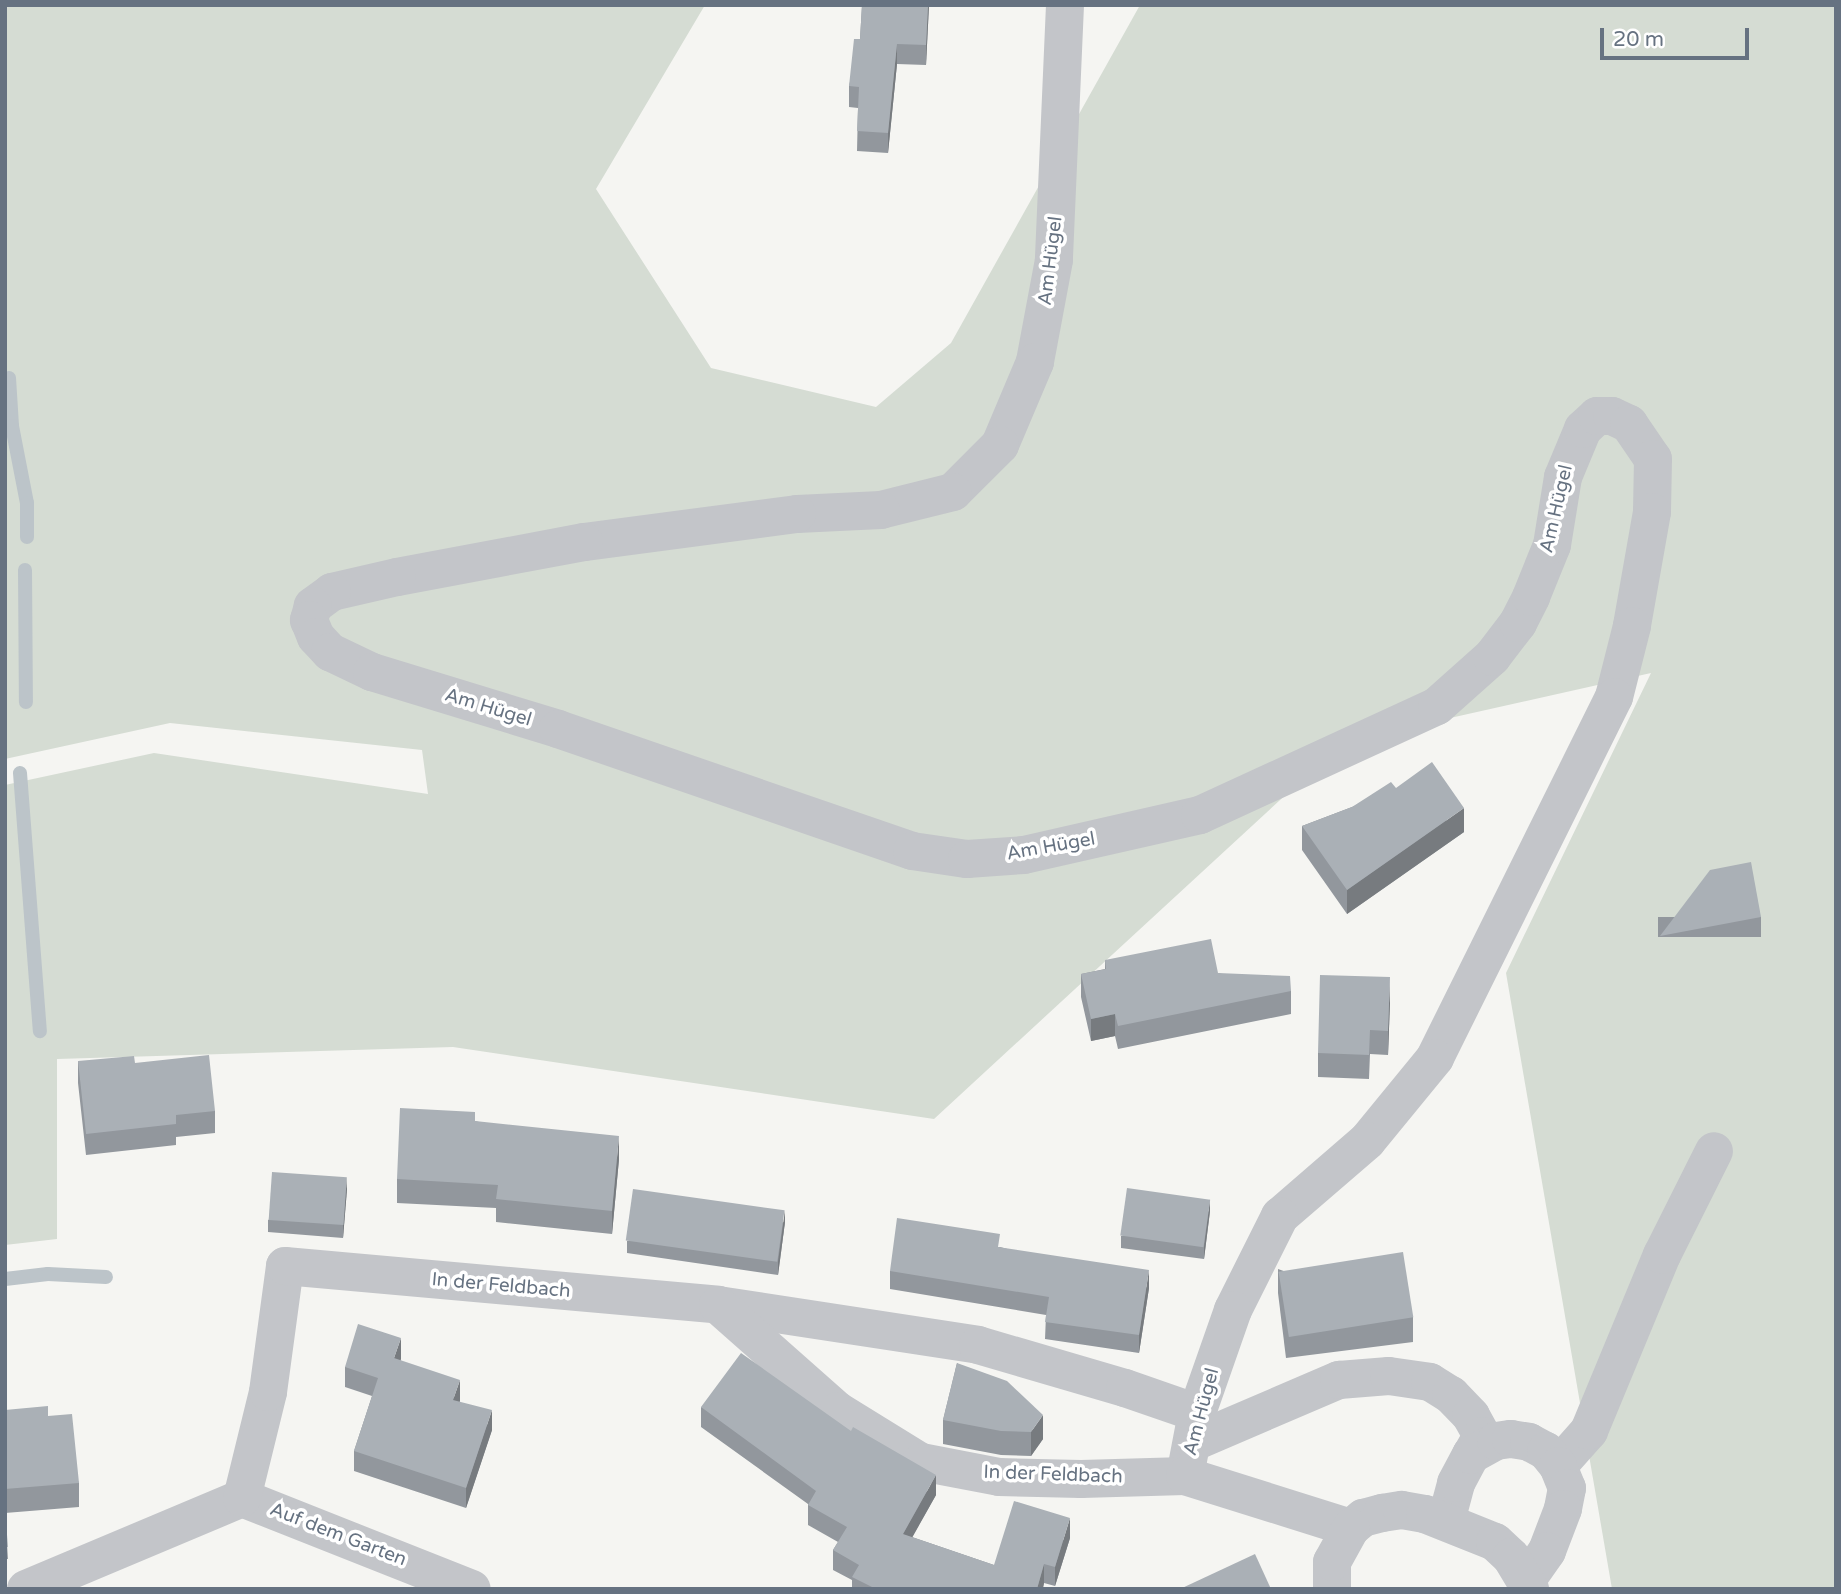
<!DOCTYPE html>
<html>
<head>
<meta charset="utf-8">
<style>
  body { margin:0 }
  #map { position:relative; width:1841px; height:1594px; overflow:hidden; background:#f5f5f2; font-family:"Varela Round",sans-serif }
  div>[style] { position:absolute }
  .green>* { inset:0; background:#d5dcd3 }
  .stream>* { height:14px; margin:-7px; padding:0 7px; transform-origin:7px; border-radius:7px; background:#bcc4c9 }
  .minor>* { height:38px; margin:-19px; padding:0 19px; transform-origin:19px; border-radius:19px; background:#c3c5c9 }
  .wall>* { inset:0; background:#92979d; transform-origin:0 0 }
  .shaded-wall>* { inset:0; background:#777b7f }
  .building>* { inset:0; background:#aab0b6; transform-origin:0 0 }
  span { translate:-50% -50%; white-space:nowrap; text-align:center; line-height:1.15; -webkit-text-stroke:7px #fff; paint-order:stroke }
  .street-label { font-size:19px; color:#667281 }
  .frame { position:absolute; inset:0; border:7px solid #667281; pointer-events:none }
  .scale { position:absolute; left:1600px; top:28px; width:149px; height:32px; box-sizing:border-box; border:4px solid #667281; border-top:0; padding-left:9px; font-size:21px; line-height:24px; white-space:nowrap; color:#667281; -webkit-text-stroke:5px #fff; paint-order:stroke }
</style>
</head>
<body>
<div id="map">
  <div class="green">
    <div style="clip-path:polygon(5px 5px,705px 5px,596px 189px,711px 368px,876px 407px,951px 343px,1140px 5px,1836px 5px,1836px 1589px,1612px 1589px,1506px 973px,1651px 673px,1343px 742px,934px 1119px,453px 1047px,57px 1059px,57px 1239px,5px 1245px,5px 785px,154px 753px,428px 794px,422px 750px,170px 723px,5px 759px)"></div>
  </div>
  <div class="stream">
    <div style="left:9px;top:378px;width:48px;rotate:86.4deg"></div>
    <div style="left:12px;top:426px;width:78px;rotate:79deg"></div>
    <div style="left:27px;top:503px;width:34px;rotate:90deg"></div>
    <div style="left:25px;top:570px;width:132px;rotate:89.6deg"></div>
    <div style="left:20px;top:773px;width:259px;rotate:85.6deg"></div>
    <div style="left:5px;top:1279px;width:43px;rotate:-6.6deg"></div>
    <div style="left:48px;top:1274px;width:58px;rotate:3deg"></div>
  </div>
  <div class="minor">
    <div style="left:1065px;top:5px;width:255px;rotate:92.5deg"></div>
    <div style="left:1054px;top:260px;width:104px;rotate:100.6deg"></div>
    <div style="left:1035px;top:362px;width:90px;rotate:112.9deg"></div>
    <div style="left:1000px;top:445px;width:66px;rotate:135deg"></div>
    <div style="left:953px;top:492px;width:74px;rotate:166deg"></div>
    <div style="left:881px;top:510px;width:84px;rotate:177.3deg"></div>
    <div style="left:797px;top:514px;width:215px;rotate:172.5deg"></div>
    <div style="left:584px;top:542px;width:190px;rotate:169.4deg"></div>
    <div style="left:397px;top:577px;width:67px;rotate:167deg"></div>
    <div style="left:332px;top:592px;width:24px;rotate:144deg"></div>
    <div style="left:313px;top:606px;width:15px;rotate:106deg"></div>
    <div style="left:309px;top:620px;width:18px;rotate:68deg"></div>
    <div style="left:316px;top:637px;width:21px;rotate:47deg"></div>
    <div style="left:330px;top:652px;width:47px;rotate:25.5deg"></div>
    <div style="left:372px;top:672px;width:195px;rotate:17deg"></div>
    <div style="left:558px;top:729px;width:374px;rotate:19deg"></div>
    <div style="left:912px;top:851px;width:56px;rotate:8.3deg"></div>
    <div style="left:967px;top:859px;width:57px;rotate:-4deg"></div>
    <div style="left:1024px;top:855px;width:180px;rotate:-12.8deg"></div>
    <div style="left:1200px;top:815px;width:261px;rotate:-24.7deg"></div>
    <div style="left:1437px;top:706px;width:74px;rotate:-41.7deg"></div>
    <div style="left:1492px;top:657px;width:43px;rotate:-52.6deg"></div>
    <div style="left:1518px;top:623px;width:29px;rotate:-63deg"></div>
    <div style="left:1531px;top:597px;width:56px;rotate:-68deg"></div>
    <div style="left:1552px;top:545px;width:69px;rotate:-80.8deg"></div>
    <div style="left:1563px;top:477px;width:52px;rotate:-67.4deg"></div>
    <div style="left:1583px;top:429px;width:19px;rotate:-43deg"></div>
    <div style="left:1597px;top:416px;width:15px"></div>
    <div style="left:1612px;top:416px;width:19px;rotate:25deg"></div>
    <div style="left:1629px;top:424px;width:42px;rotate:55.6deg"></div>
    <div style="left:1653px;top:459px;width:53px;rotate:91.1deg"></div>
    <div style="left:1652px;top:512px;width:116px;rotate:100deg"></div>
    <div style="left:1632px;top:626px;width:73px;rotate:104.2deg"></div>
    <div style="left:1614px;top:697px;width:403px;rotate:116.4deg"></div>
    <div style="left:1435px;top:1058px;width:107px;rotate:129.3deg"></div>
    <div style="left:1367px;top:1141px;width:115px;rotate:139.2deg"></div>
    <div style="left:1280px;top:1216px;width:105px;rotate:116.6deg"></div>
    <div style="left:1233px;top:1310px;width:109px;rotate:109.3deg"></div>
    <div style="left:1197px;top:1413px;width:64px;rotate:100.8deg"></div>
    <div style="left:718px;top:1305px;width:263px;rotate:8.7deg"></div>
    <div style="left:978px;top:1345px;width:153px;rotate:16.3deg"></div>
    <div style="left:1125px;top:1388px;width:76px;rotate:19.1deg"></div>
    <div style="left:1194px;top:1442px;width:158px;rotate:-23.2deg"></div>
    <div style="left:1339px;top:1380px;width:50px;rotate:-4.6deg"></div>
    <div style="left:1389px;top:1376px;width:41px;rotate:8.3deg"></div>
    <div style="left:1430px;top:1382px;width:25px;rotate:32deg"></div>
    <div style="left:1451px;top:1395px;width:29px;rotate:46deg"></div>
    <div style="left:1471px;top:1416px;width:23px;rotate:61deg"></div>
    <div style="left:1482px;top:1436px;width:22px;rotate:120deg"></div>
    <div style="left:1558px;top:1466px;width:47px;rotate:-48.5deg"></div>
    <div style="left:1589px;top:1431px;width:191px;rotate:-67.5deg"></div>
    <div style="left:1662px;top:1255px;width:116px;rotate:-63.4deg"></div>
    <div style="left:242px;top:1498px;width:247px;rotate:21.6deg"></div>
    <div style="left:1446px;top:1521px;width:39px;rotate:-75deg"></div>
    <div style="left:1456px;top:1483px;width:32px;rotate:-62deg"></div>
    <div style="left:1471px;top:1455px;width:29px;rotate:-29deg"></div>
    <div style="left:1496px;top:1441px;width:15px;rotate:-8deg"></div>
    <div style="left:1511px;top:1439px;width:18px;rotate:9deg"></div>
    <div style="left:1529px;top:1442px;width:19px;rotate:28deg"></div>
    <div style="left:1546px;top:1451px;width:19px;rotate:51deg"></div>
    <div style="left:1558px;top:1466px;width:24px;rotate:68deg"></div>
    <div style="left:1567px;top:1488px;width:21px;rotate:101deg"></div>
    <div style="left:1563px;top:1509px;width:45px;rotate:110.9deg"></div>
    <div style="left:1547px;top:1551px;width:37px;rotate:125deg"></div>
    <div style="left:26px;top:1589px;width:234px;rotate:-22.8deg"></div>
    <div style="left:242px;top:1498px;width:109px;rotate:-76.2deg"></div>
    <div style="left:268px;top:1392px;width:127px;rotate:-82.3deg"></div>
    <div style="left:285px;top:1266px;width:435px;rotate:5.1deg"></div>
    <div style="left:718px;top:1305px;width:160px;rotate:41.5deg"></div>
    <div style="left:838px;top:1411px;width:97px;rotate:31.6deg"></div>
    <div style="left:921px;top:1462px;width:79px;rotate:10.9deg"></div>
    <div style="left:999px;top:1477px;width:82px;rotate:1.4deg"></div>
    <div style="left:1081px;top:1479px;width:104px;rotate:-1.7deg"></div>
    <div style="left:1185px;top:1476px;width:174px;rotate:17.4deg"></div>
    <div style="left:1351px;top:1528px;width:16px;rotate:-40deg"></div>
    <div style="left:1363px;top:1518px;width:20px;rotate:-15deg"></div>
    <div style="left:1382px;top:1513px;width:20px;rotate:-9deg"></div>
    <div style="left:1402px;top:1510px;width:23px;rotate:10deg"></div>
    <div style="left:1425px;top:1514px;width:75px;rotate:21.8deg"></div>
    <div style="left:1495px;top:1542px;width:22px;rotate:43deg"></div>
    <div style="left:1511px;top:1557px;width:37px;rotate:59deg"></div>
    <div style="left:1332px;top:1589px;width:27px;rotate:-90deg"></div>
    <div style="left:1332px;top:1562px;width:39px;rotate:-61deg"></div>
  </div>
  <div class="wall">
    <div style="clip-path:polygon(862px 5px,929px 5px,926px 65px,897px 64px,888px 153px,857px 151px,858px 108px,849px 107px,849px 86px,860px 39px)"></div>
    <div style="clip-path:polygon(1396px 788px,1464px 832px,1347px 914px,1302px 850px,1302px 826px,1352px 807px)"></div>
    <div style="left:1761px;top:917px;width:20px;height:103px;rotate:90deg"></div>
    <div style="clip-path:polygon(1105px 960px,1218px 973px,1291px 991px,1291px 1014px,1118px 1049px,1115px 1036px,1091px 1041px,1081px 997px,1081px 974px,1105px 969px)"></div>
    <div style="clip-path:polygon(1390px 1002px,1388px 1055px,1370px 1054px,1369px 1079px,1318px 1077px,1318px 1053px)"></div>
    <div style="clip-path:polygon(78px 1061px,135px 1063px,215px 1111px,215px 1133px,176px 1137px,176px 1145px,86px 1155px,78px 1083px)"></div>
    <div style="clip-path:polygon(475px 1121px,619px 1159px,612px 1234px,496px 1222px,496px 1208px,397px 1203px,397px 1179px)"></div>
    <div style="clip-path:polygon(347px 1189px,343px 1238px,268px 1232px,268px 1220px)"></div>
    <div style="clip-path:polygon(1210px 1211px,1204px 1259px,1121px 1248px,1121px 1236px)"></div>
    <div style="clip-path:polygon(785px 1222px,778px 1275px,627px 1253px,627px 1241px)"></div>
    <div style="clip-path:polygon(1000px 1247px,1149px 1288px,1139px 1353px,1045px 1339px,1046px 1315px,890px 1289px,890px 1271px)"></div>
    <div style="clip-path:polygon(1278px 1269px,1413px 1317px,1413px 1342px,1286px 1358px,1278px 1293px)"></div>
    <div style="clip-path:polygon(401px 1359px,400px 1360px,460px 1402px,492px 1430px,466px 1508px,354px 1471px,354px 1451px,372px 1396px,345px 1387px,345px 1367px)"></div>
    <div style="clip-path:polygon(957px 1363px,1043px 1439px,1031px 1456px,1001px 1455px,943px 1444px,943px 1420px)"></div>
    <div style="clip-path:polygon(701px 1407px,936px 1495px,912px 1537px,994px 1565px,1070px 1538px,1055px 1586px,1044px 1583px,1042px 1589px,852px 1589px,852px 1580px,833px 1570px,833px 1550px,838px 1542px,808px 1525px,808px 1504px,701px 1427px)"></div>
    <div style="clip-path:polygon(5px 1410px,48px 1416px,79px 1483px,79px 1507px,5px 1513px,8px 1559px,5px 1559px)"></div>
  </div>
  <div class="shaded-wall">
    <div style="clip-path:polygon(928px 5px,929px 5px,926px 65px,926px 45px)"></div>
    <div style="clip-path:polygon(897px 44px,897px 64px,888px 153px,888px 133px)"></div>
    <div style="clip-path:polygon(1464px 808px,1464px 832px,1347px 914px,1347px 890px)"></div>
    <div style="clip-path:polygon(1390px 977px,1390px 1002px,1388px 1055px,1388px 1031px)"></div>
    <div style="clip-path:polygon(1115px 1014px,1115px 1036px,1091px 1041px,1091px 1019px)"></div>
    <div style="clip-path:polygon(619px 1136px,619px 1159px,612px 1234px,612px 1211px)"></div>
    <div style="clip-path:polygon(347px 1177px,347px 1189px,343px 1238px,343px 1225px)"></div>
    <div style="clip-path:polygon(1210px 1199px,1210px 1211px,1204px 1259px,1204px 1247px)"></div>
    <div style="clip-path:polygon(785px 1210px,785px 1222px,778px 1275px,778px 1262px)"></div>
    <div style="clip-path:polygon(1149px 1270px,1149px 1288px,1139px 1353px,1139px 1335px)"></div>
    <div style="clip-path:polygon(401px 1338px,401px 1359px,394px 1378px,394px 1358px)"></div>
    <div style="clip-path:polygon(460px 1380px,460px 1401px,453px 1420px,453px 1400px)"></div>
    <div style="clip-path:polygon(492px 1410px,492px 1430px,466px 1508px,466px 1488px)"></div>
    <div style="clip-path:polygon(1043px 1415px,1043px 1439px,1031px 1456px,1031px 1432px)"></div>
    <div style="clip-path:polygon(936px 1475px,936px 1495px,903px 1554px,903px 1534px)"></div>
    <div style="clip-path:polygon(1070px 1518px,1070px 1538px,1055px 1586px,1055px 1567px)"></div>
    <div style="clip-path:polygon(1044px 1564px,1044px 1583px,1043px 1589px,1037px 1589px)"></div>
  </div>
  <div class="building">
    <div style="clip-path:polygon(862px 5px,928px 5px,926px 45px,897px 44px,888px 133px,857px 131px,859px 87px,849px 86px,854px 39px,860px 39px)"></div>
    <div style="clip-path:polygon(1432px 762px,1464px 808px,1347px 890px,1302px 826px,1352px 807px,1391px 782px,1396px 788px)"></div>
    <div style="clip-path:polygon(1751px 862px,1761px 917px,1660px 936px,1710px 870px)"></div>
    <div style="clip-path:polygon(1211px 939px,1218px 973px,1290px 976px,1291px 991px,1118px 1026px,1115px 1014px,1091px 1019px,1081px 974px,1106px 969px,1105px 960px)"></div>
    <div style="clip-path:polygon(1320px 975px,1390px 977px,1388px 1031px,1370px 1030px,1369px 1055px,1318px 1053px)"></div>
    <div style="clip-path:polygon(209px 1055px,215px 1111px,176px 1115px,176px 1124px,86px 1134px,78px 1061px,134px 1056px,135px 1063px)"></div>
    <div style="clip-path:polygon(400px 1108px,475px 1112px,475px 1121px,619px 1136px,612px 1211px,496px 1199px,498px 1185px,397px 1179px)"></div>
    <div style="left:272px;top:1172px;width:75px;height:48px;rotate:4deg"></div>
    <div style="left:1127px;top:1188px;width:84px;height:48px;rotate:8deg"></div>
    <div style="left:633px;top:1189px;width:153px;height:52px;rotate:8deg"></div>
    <div style="clip-path:polygon(897px 1218px,1000px 1234px,998px 1247px,1149px 1270px,1139px 1335px,1045px 1322px,1049px 1297px,890px 1271px)"></div>
    <div style="left:1403px;top:1252px;width:66px;height:126px;rotate:81deg"></div>
    <div style="clip-path:polygon(358px 1324px,401px 1338px,394px 1358px,460px 1380px,453px 1400px,492px 1410px,466px 1488px,354px 1451px,378px 1378px,345px 1367px)"></div>
    <div style="clip-path:polygon(741px 1353px,851px 1431px,853px 1427px,936px 1475px,903px 1534px,994px 1565px,1014px 1501px,1070px 1518px,1055px 1567px,1044px 1564px,1037px 1589px,876px 1589px,852px 1577px,859px 1565px,833px 1550px,847px 1527px,808px 1505px,816px 1491px,701px 1407px)"></div>
    <div style="clip-path:polygon(957px 1363px,1007px 1381px,1043px 1415px,1031px 1432px,1001px 1431px,943px 1420px)"></div>
    <div style="clip-path:polygon(48px 1406px,48px 1416px,72px 1414px,79px 1483px,5px 1489px,5px 1410px)"></div>
    <div style="clip-path:polygon(5px 1510px,8px 1547px,5px 1547px)"></div>
    <div style="clip-path:polygon(1255px 1554px,1271px 1589px,1180px 1589px)"></div>
  </div>
  <div class="street-label">
    <span style="left:1051px;top:261px;rotate:-83deg">Am Hügel</span>
    <span style="left:1557px;top:509px;rotate:-77deg">Am Hügel</span>
    <span style="left:488px;top:708px;rotate:17deg">Am Hügel</span>
    <span style="left:1051px;top:847px;rotate:-10deg">Am Hügel</span>
    <span style="left:501px;top:1286px;rotate:5deg">In der Feldbach</span>
    <span style="left:1202px;top:1412px;rotate:-75deg">Am Hügel</span>
    <span style="left:1053px;top:1475px;rotate:2deg">In der Feldbach</span>
    <span style="left:338px;top:1535px;rotate:21deg">Auf dem Garten</span>
  </div>
  <div class="frame"></div>
  <div class="scale">20 m</div>
</div>
</body>
</html>
